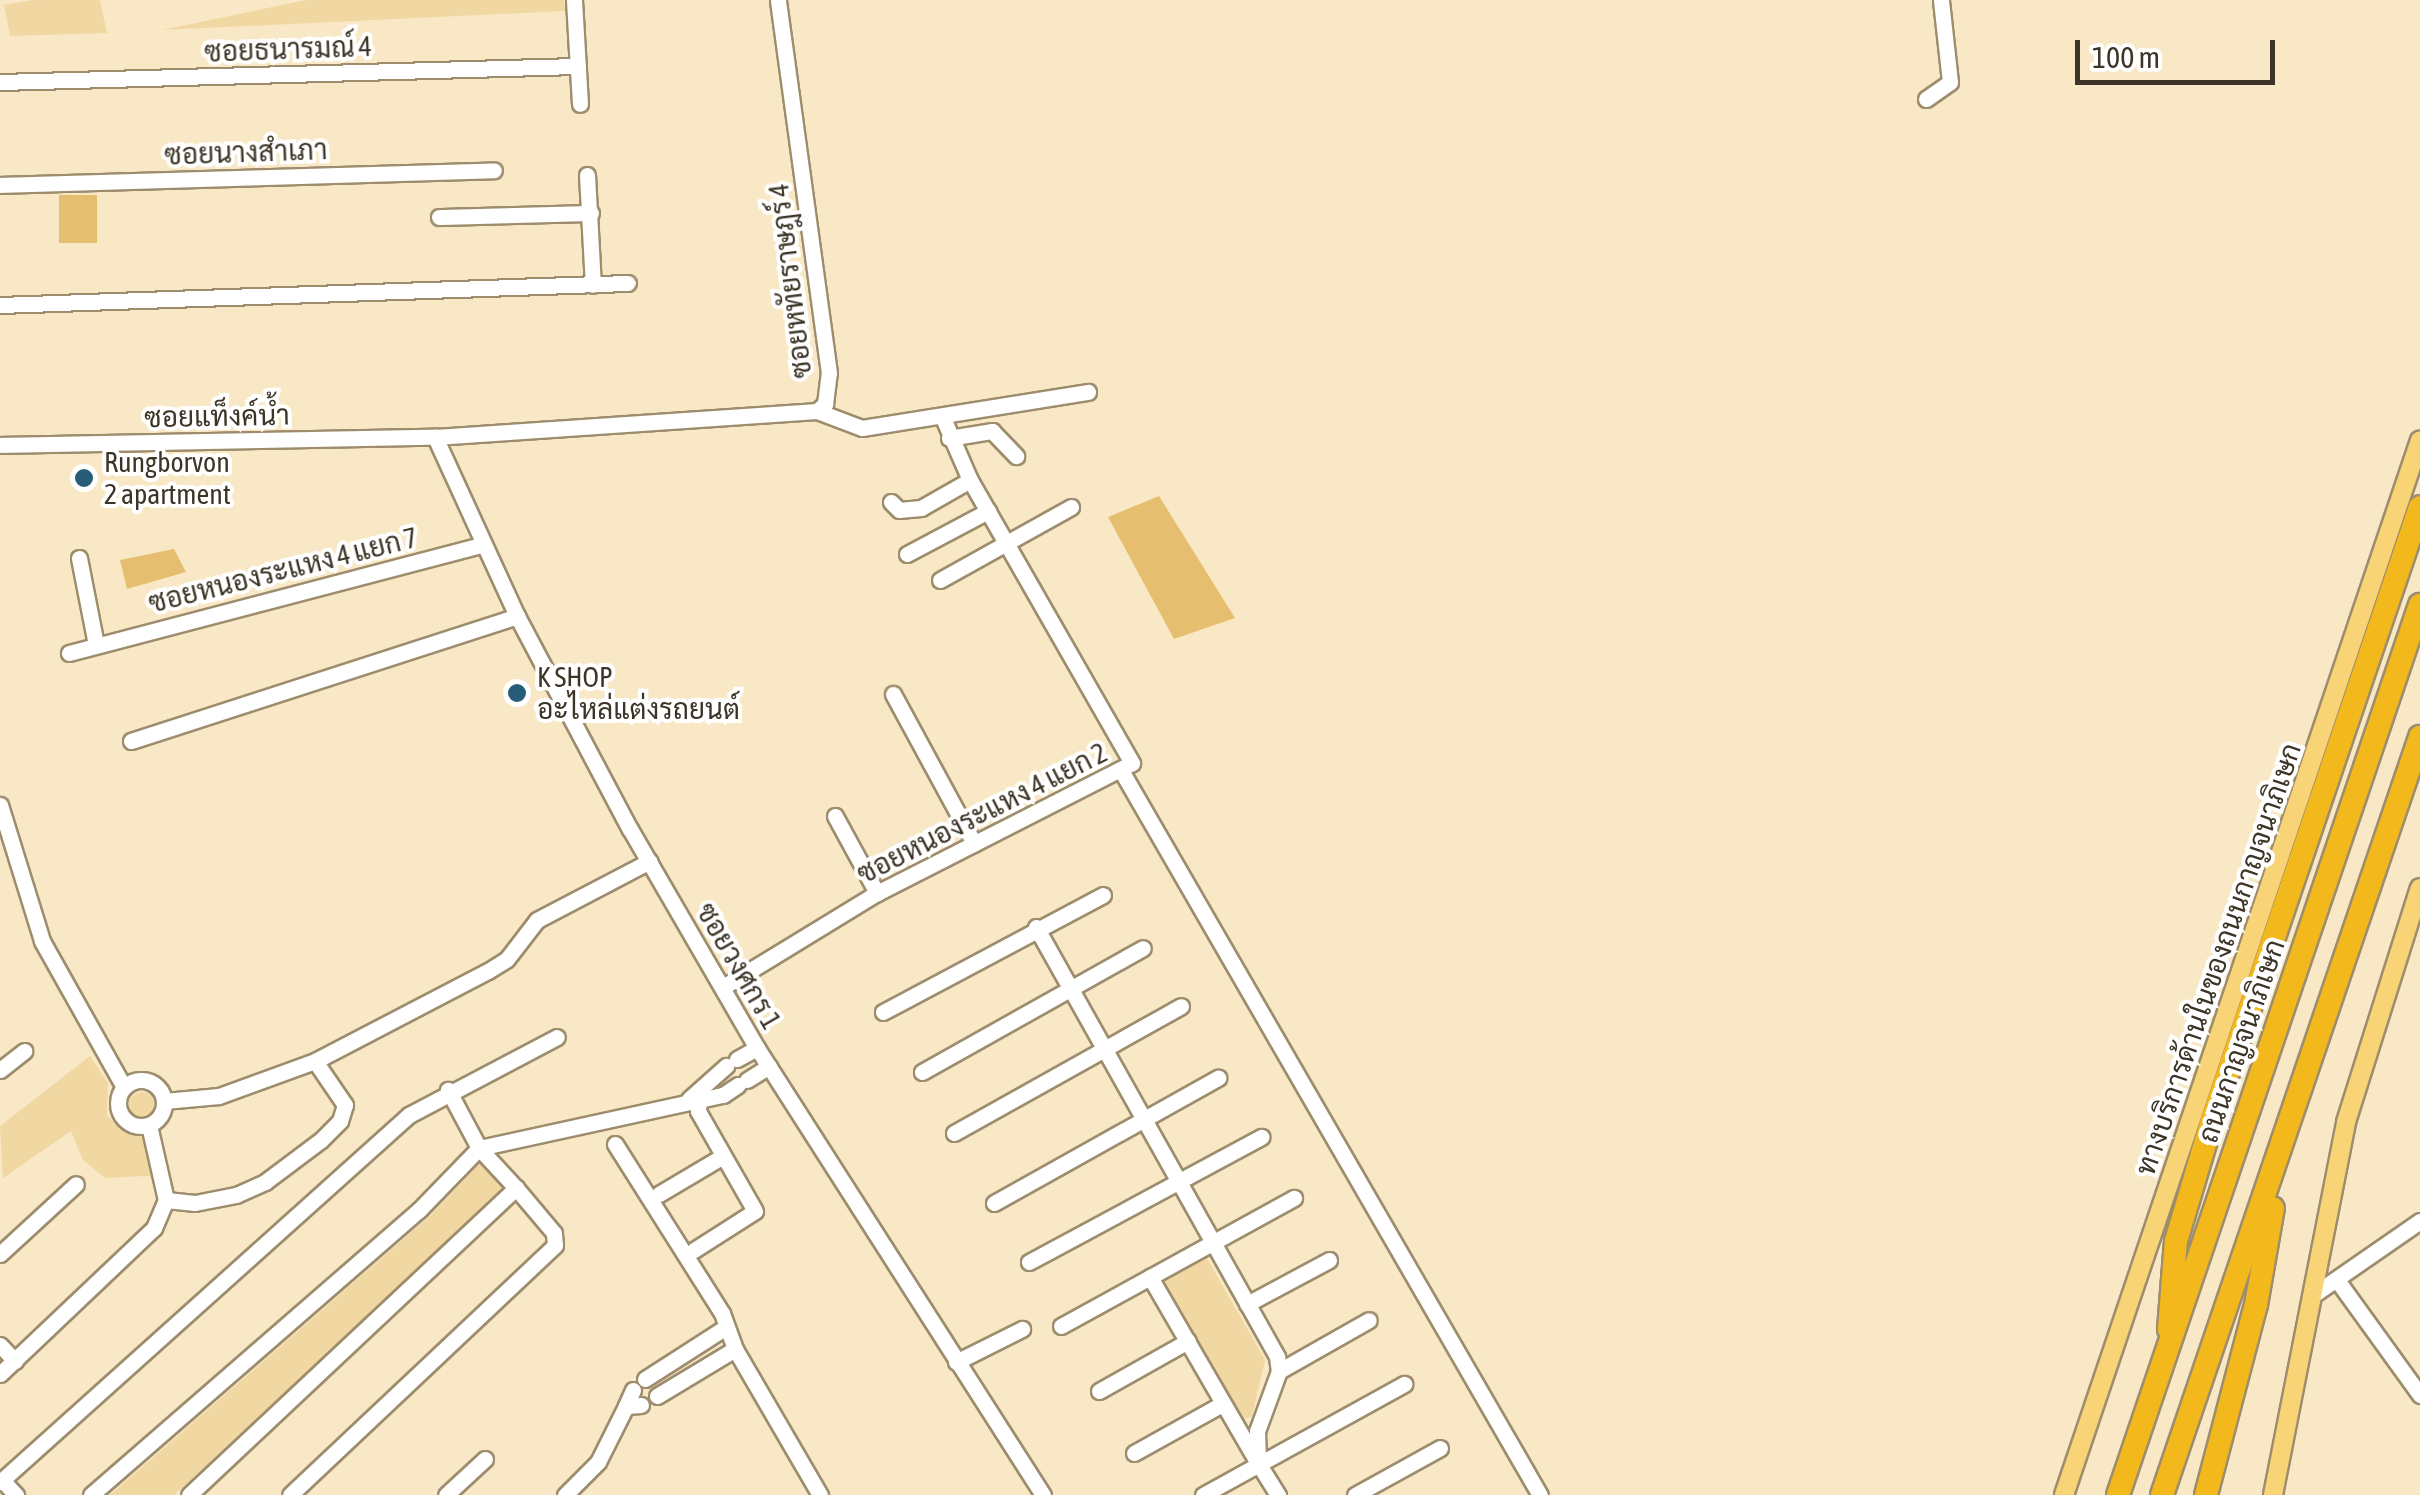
<!DOCTYPE html>
<html>
<head>
<meta charset="utf-8">
<style>
  body { margin:0 }
  #map { position:relative; width:2420px; height:1495px; overflow:hidden; background:#f9e8c5; font-family:"Asap Condensed",Sarabun,sans-serif }
  div>[style] { position:absolute }
  .green>* { inset:0; background:#f1d7a2 }
  .round { border-radius:50% }
  .water>* { inset:0; background:#e5bf6f; transform-origin:0 0 }
  .roads { filter:drop-shadow(2px 0 #9d8d6d) drop-shadow(-2px 0 #9d8d6d) drop-shadow(0 2px #9d8d6d) drop-shadow(0 -2px #9d8d6d) }
  .minor>* { height:15px; margin:-7.5px; padding:0 7.5px; transform-origin:7.5px; border-radius:7.5px; background:#fff }
  .minor>.ring { margin:-7.5px; padding:0; box-sizing:content-box; background:none; border:15px solid #fff; border-radius:50% }
  .major>* { height:18px; margin:-9px; padding:0 9px; transform-origin:9px; border-radius:9px; background:#f8d477 }
  .highway>* { height:22px; margin:-11px; padding:0 11px; transform-origin:11px; border-radius:11px; background:#f3b81c }
  .dots>* { width:28px; height:28px; translate:-50% -50%; box-sizing:border-box; border:5px solid #fff; border-radius:50% }
  span { translate:-50% -50%; white-space:nowrap; text-align:center; line-height:1.15; -webkit-text-stroke:8px #fff; paint-order:stroke }
  .street-label { font-size:28px; color:#3c3527 }
  .poi-label { font-size:28px; color:#3c3527 }
  .left { translate:0 -50%; text-align:left }
  .scale { position:absolute; left:2075px; top:40px; width:200px; height:45px; box-sizing:border-box; border:5px solid #3c3527; border-top:0; padding-left:12px; font-size:30px; line-height:35px; white-space:nowrap; color:#3c3527; -webkit-text-stroke:8px #fff; paint-order:stroke }
</style>
</head>
<body>
<div id="map">
  <div class="green">
    <div style="clip-path:polygon(33px 0,100px 0,107px 33px,10px 36px,4px 5px)"></div>
    <div style="clip-path:polygon(306px 0,564px 0,565px 11px,162px 30px)"></div>
    <div style="clip-path:polygon(90px 1056px,108px 1083px,107px 1115px,120px 1129px,154px 1130px,166px 1175px,105px 1178px,83px 1160px,71px 1131px,3px 1178px,0 1126px)"></div>
    <div class="round" style="left:129px;top:1092px;width:26px;height:26px"></div>
    <div style="clip-path:polygon(481px 1162px,510px 1188px,174px 1495px,110px 1495px,431px 1215px)"></div>
    <div style="clip-path:polygon(1205px 1255px,1265px 1360px,1252px 1416px,1241px 1420px,1160px 1281px)"></div>
  </div>
  <div class="water">
    <div style="left:97px;top:195px;width:48px;height:38px;rotate:90deg"></div>
    <div style="clip-path:polygon(1159px 496px,1235px 618px,1174px 639px,1108px 517px)"></div>
    <div style="clip-path:polygon(174px 549px,186px 572px,127px 589px,120px 560px)"></div>
  </div>
  <div class="roads">
    <div class="minor">
      <div style="left:574px;top:0;width:104px;rotate:86.7deg"></div>
      <div style="left:0;top:82px;width:578px;rotate:-1.59deg"></div>
      <div style="left:1926px;top:99px;width:29px;rotate:-35deg"></div>
      <div style="left:1950px;top:82px;width:82px;rotate:-96.3deg"></div>
      <div style="left:587px;top:175px;width:110px;rotate:86.9deg"></div>
      <div style="left:0;top:185px;width:494px;rotate:-1.7deg"></div>
      <div style="left:439px;top:217px;width:152px;rotate:-1.5deg"></div>
      <div style="left:0;top:305px;width:628px;rotate:-2.01deg"></div>
      <div style="left:817px;top:411px;width:48px;rotate:20.7deg"></div>
      <div style="left:862px;top:428px;width:229px;rotate:-9.1deg"></div>
      <div style="left:435px;top:437px;width:197px;rotate:65.4deg"></div>
      <div style="left:517px;top:616px;width:241px;rotate:62.1deg"></div>
      <div style="left:630px;top:829px;width:253px;rotate:59.9deg"></div>
      <div style="left:757px;top:1048px;width:531px;rotate:57.39deg"></div>
      <div style="left:949px;top:438px;width:44px;rotate:-9.2deg"></div>
      <div style="left:992px;top:431px;width:35px;rotate:46deg"></div>
      <div style="left:0;top:445px;width:435px;rotate:-1.1deg"></div>
      <div style="left:435px;top:437px;width:383px;rotate:-3.9deg"></div>
      <div style="left:817px;top:411px;width:11px;rotate:-41deg"></div>
      <div style="left:825px;top:404px;width:31px;rotate:-83deg"></div>
      <div style="left:829px;top:373px;width:376px;rotate:-97.8deg"></div>
      <div style="left:891px;top:502px;width:11px;rotate:45deg"></div>
      <div style="left:899px;top:510px;width:22px;rotate:-5deg"></div>
      <div style="left:921px;top:508px;width:56px;rotate:-29.7deg"></div>
      <div style="left:907px;top:554px;width:92px;rotate:-28deg"></div>
      <div style="left:79px;top:558px;width:89px;rotate:78.9deg"></div>
      <div style="left:940px;top:580px;width:150px;rotate:-29.1deg"></div>
      <div style="left:69px;top:653px;width:426px;rotate:-14.7deg"></div>
      <div style="left:893px;top:694px;width:170px;rotate:61.5deg"></div>
      <div style="left:131px;top:741px;width:406px;rotate:-17.9deg"></div>
      <div style="left:1122px;top:772px;width:835px;rotate:59.97deg"></div>
      <div style="left:0;top:805px;width:142px;rotate:72.8deg"></div>
      <div style="left:42px;top:941px;width:167px;rotate:60.7deg"></div>
      <div style="left:835px;top:816px;width:88px;rotate:61.4deg"></div>
      <div style="left:1036px;top:927px;width:493px;rotate:60.7deg"></div>
      <div style="left:1277px;top:1357px;width:14px;rotate:82deg"></div>
      <div style="left:1279px;top:1371px;width:64px;rotate:110.1deg"></div>
      <div style="left:1257px;top:1431px;width:32px;rotate:88deg"></div>
      <div style="left:1258px;top:1463px;width:38px;rotate:58deg"></div>
      <div style="left:723px;top:987px;width:180px;rotate:-31.4deg"></div>
      <div style="left:877px;top:893px;width:286px;rotate:-27deg"></div>
      <div style="left:1132px;top:763px;width:326px;rotate:-119.8deg"></div>
      <div style="left:970px;top:480px;width:68px;rotate:-113.5deg"></div>
      <div style="left:883px;top:1012px;width:249px;rotate:-28deg"></div>
      <div style="left:737px;top:1059px;width:23px;rotate:-29deg"></div>
      <div style="left:0;top:1070px;width:31px;rotate:-38deg"></div>
      <div style="left:922px;top:1072px;width:253px;rotate:-29.3deg"></div>
      <div class="ring" style="left:118px;top:1080px;width:31px;height:31px"></div>
      <div style="left:747px;top:1080px;width:26px;rotate:-32deg"></div>
      <div style="left:689px;top:1099px;width:50px;rotate:-41.7deg"></div>
      <div style="left:164px;top:1101px;width:55px;rotate:-5.2deg"></div>
      <div style="left:219px;top:1096px;width:102px;rotate:-20deg"></div>
      <div style="left:315px;top:1061px;width:195px;rotate:-27.5deg"></div>
      <div style="left:488px;top:971px;width:22px;rotate:-32deg"></div>
      <div style="left:507px;top:959px;width:49px;rotate:-52.4deg"></div>
      <div style="left:537px;top:920px;width:127px;rotate:-27.6deg"></div>
      <div style="left:954px;top:1133px;width:260px;rotate:-29.2deg"></div>
      <div style="left:615px;top:1144px;width:200px;rotate:57.7deg"></div>
      <div style="left:722px;top:1313px;width:38px;rotate:70deg"></div>
      <div style="left:735px;top:1349px;width:169px;rotate:59.8deg"></div>
      <div style="left:659px;top:1194px;width:74px;rotate:-30.7deg"></div>
      <div style="left:166px;top:1200px;width:29px;rotate:6deg"></div>
      <div style="left:195px;top:1203px;width:42px;rotate:-11deg"></div>
      <div style="left:236px;top:1195px;width:32px;rotate:-24deg"></div>
      <div style="left:265px;top:1182px;width:70px;rotate:-36.9deg"></div>
      <div style="left:321px;top:1140px;width:27px;rotate:-45deg"></div>
      <div style="left:340px;top:1121px;width:17px;rotate:-73deg"></div>
      <div style="left:345px;top:1105px;width:53px;rotate:-124.3deg"></div>
      <div style="left:994px;top:1203px;width:257px;rotate:-29.2deg"></div>
      <div style="left:694px;top:1250px;width:72px;rotate:-32.6deg"></div>
      <div style="left:755px;top:1211px;width:115px;rotate:-119.7deg"></div>
      <div style="left:698px;top:1111px;width:13px;rotate:-86deg"></div>
      <div style="left:0;top:1254px;width:103px;rotate:-42.6deg"></div>
      <div style="left:1029px;top:1262px;width:264px;rotate:-28.3deg"></div>
      <div style="left:1150px;top:1277px;width:211px;rotate:59.9deg"></div>
      <div style="left:2337px;top:1280px;width:142px;rotate:54.2deg"></div>
      <div style="left:2313px;top:1295px;width:130px;rotate:-34.7deg"></div>
      <div style="left:1247px;top:1304px;width:93px;rotate:-28.2deg"></div>
      <div style="left:1061px;top:1326px;width:266px;rotate:-28.8deg"></div>
      <div style="left:0;top:1345px;width:22px;rotate:47deg"></div>
      <div style="left:956px;top:1362px;width:74px;rotate:-26.6deg"></div>
      <div style="left:1279px;top:1371px;width:103px;rotate:-29.5deg"></div>
      <div style="left:0;top:1374px;width:212px;rotate:-43.5deg"></div>
      <div style="left:154px;top:1228px;width:30px;rotate:-67deg"></div>
      <div style="left:166px;top:1200px;width:77px;rotate:-102.8deg"></div>
      <div style="left:645px;top:1379px;width:96px;rotate:-32.7deg"></div>
      <div style="left:633px;top:1390px;width:17px;rotate:114deg"></div>
      <div style="left:626px;top:1406px;width:15px;rotate:-4deg"></div>
      <div style="left:1099px;top:1391px;width:102px;rotate:-29.3deg"></div>
      <div style="left:657px;top:1396px;width:91px;rotate:-31.1deg"></div>
      <div style="left:1134px;top:1453px;width:101px;rotate:-29.1deg"></div>
      <div style="left:2px;top:1480px;width:21px;rotate:47deg"></div>
      <div style="left:0;top:1482px;width:550px;rotate:-41.9deg"></div>
      <div style="left:409px;top:1115px;width:167px;rotate:-27.8deg"></div>
      <div style="left:91px;top:1495px;width:435px;rotate:-41deg"></div>
      <div style="left:419px;top:1210px;width:86px;rotate:-45.9deg"></div>
      <div style="left:479px;top:1148px;width:250px;rotate:-12.3deg"></div>
      <div style="left:723px;top:1095px;width:18px;rotate:-34deg"></div>
      <div style="left:189px;top:1495px;width:449px;rotate:-43.2deg"></div>
      <div style="left:516px;top:1188px;width:54px;rotate:-132.8deg"></div>
      <div style="left:479px;top:1148px;width:66px;rotate:-118.1deg"></div>
      <div style="left:290px;top:1495px;width:364px;rotate:-43.3deg"></div>
      <div style="left:555px;top:1245px;width:12px;rotate:-95deg"></div>
      <div style="left:554px;top:1233px;width:59px;rotate:-130.2deg"></div>
      <div style="left:446px;top:1495px;width:53px;rotate:-42.7deg"></div>
      <div style="left:565px;top:1495px;width:47px;rotate:-45deg"></div>
      <div style="left:598px;top:1462px;width:63px;rotate:-63.4deg"></div>
      <div style="left:1203px;top:1495px;width:230px;rotate:-28.9deg"></div>
      <div style="left:1355px;top:1495px;width:97px;rotate:-28.9deg"></div>
    </div>
    <div class="major">
      <div style="left:2064px;top:1495px;width:1113px;rotate:-71.35deg"></div>
      <div style="left:2273px;top:1495px;width:380px;rotate:-78.9deg"></div>
      <div style="left:2346px;top:1122px;width:245px;rotate:-72.5deg"></div>
    </div>
    <div class="highway">
      <div style="left:2169px;top:1329px;width:88px;rotate:-85.5deg"></div>
      <div style="left:2176px;top:1241px;width:126px;rotate:-73.4deg"></div>
      <div style="left:2212px;top:1120px;width:647px;rotate:-71.26deg"></div>
      <div style="left:2118px;top:1495px;width:940px;rotate:-71.26deg"></div>
      <div style="left:2162px;top:1495px;width:801px;rotate:-71.2deg"></div>
      <div style="left:2206px;top:1495px;width:196px;rotate:-75.3deg"></div>
      <div style="left:2256px;top:1305px;width:98px;rotate:-80.1deg"></div>
    </div>
  </div>
  <div class="dots">
    <div style="left:84px;top:478px;background:#285d79"></div>
    <div style="left:517px;top:693px;background:#285d79"></div>
  </div>
  <div class="street-label">
    <span style="left:288px;top:49px;rotate:-2deg">ซอยธนารมณ์ 4</span>
    <span style="left:246px;top:152px;rotate:-2deg">ซอยนางสำเภา</span>
    <span style="left:790px;top:281px;rotate:-97deg">ซอยหทัยราษฎร์ 4</span>
    <span style="left:217px;top:416px;rotate:-1deg">ซอยแท็งค์น้ำ</span>
    <span style="left:283px;top:570px;rotate:-14deg">ซอยหนองระแหง 4 แยก 7</span>
    <span style="left:982px;top:813px;rotate:-27deg">ซอยหนองระแหง 4 แยก 2</span>
    <span style="left:2218px;top:959px;rotate:-71deg">ทางบริการด้านในของถนนกาญจนาภิเษก</span>
    <span style="left:739px;top:966px;rotate:60deg">ซอยวงศกร 1</span>
    <span style="left:2241px;top:1041px;rotate:-71deg">ถนนกาญจนาภิเษก</span>
  </div>
  <div class="poi-label">
    <span class="left" style="left:104px;top:478px">Rungborvon<br>2 apartment</span>
    <span class="left" style="left:537px;top:693px">K SHOP<br>อะไหล่แต่งรถยนต์</span>
  </div>
  <div class="scale">100 m</div>
</div>
</body>
</html>
